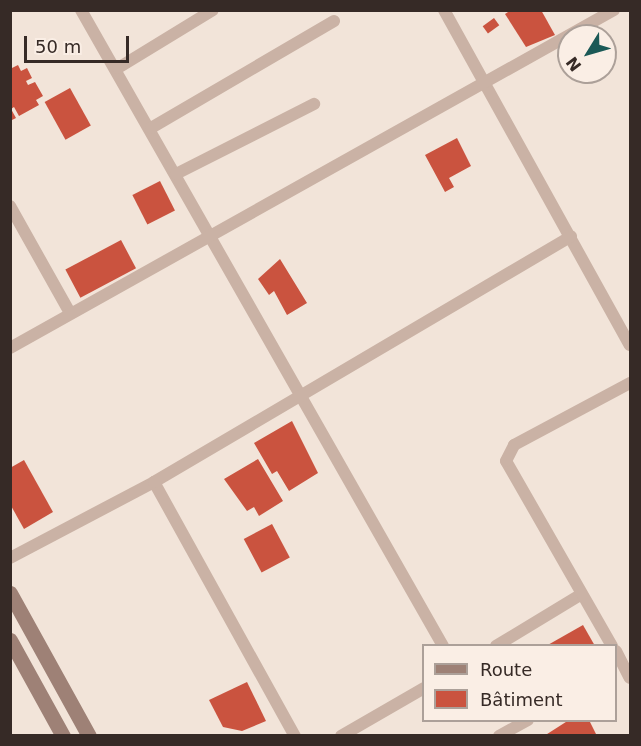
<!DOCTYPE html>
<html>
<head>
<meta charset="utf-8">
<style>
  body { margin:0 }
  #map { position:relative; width:641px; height:746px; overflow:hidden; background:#f2e4d9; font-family:"DejaVu Sans",sans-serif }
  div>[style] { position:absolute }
  .building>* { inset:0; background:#ca533f; transform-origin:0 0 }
  .minor>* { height:12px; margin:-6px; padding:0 6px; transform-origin:6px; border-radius:6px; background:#cab2a5 }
  .secondary>* { height:15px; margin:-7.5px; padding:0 7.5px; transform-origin:7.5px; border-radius:7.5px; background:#9e8176 }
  span { translate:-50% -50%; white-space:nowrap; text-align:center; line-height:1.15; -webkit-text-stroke:5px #faeee5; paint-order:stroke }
  .frame { position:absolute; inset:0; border:12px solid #362a26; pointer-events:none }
  .legend { position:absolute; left:422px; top:644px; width:195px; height:78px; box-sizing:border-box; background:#faeee5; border:2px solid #aca099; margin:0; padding:8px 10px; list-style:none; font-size:18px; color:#362a26 }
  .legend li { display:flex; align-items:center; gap:12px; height:30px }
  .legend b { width:30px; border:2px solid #aca099 }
  .north { position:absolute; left:557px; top:24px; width:60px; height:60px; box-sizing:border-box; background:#faeee5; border:2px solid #aca099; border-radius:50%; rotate:233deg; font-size:16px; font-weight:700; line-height:24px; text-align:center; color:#362a26 }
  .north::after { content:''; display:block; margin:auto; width:21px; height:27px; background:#1b5956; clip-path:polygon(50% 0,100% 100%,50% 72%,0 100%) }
  .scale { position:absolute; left:24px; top:36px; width:105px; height:27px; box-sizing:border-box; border:3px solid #362a26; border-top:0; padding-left:8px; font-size:18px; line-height:21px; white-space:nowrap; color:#362a26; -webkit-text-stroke:4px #faeee5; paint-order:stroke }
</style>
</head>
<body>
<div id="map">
  <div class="building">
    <div style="clip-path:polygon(511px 10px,541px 10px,555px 35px,526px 47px,505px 14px)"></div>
    <div style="left:494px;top:18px;width:9px;height:14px;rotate:54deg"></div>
    <div style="clip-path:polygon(18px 65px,21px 71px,27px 68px,32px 78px,26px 81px,28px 85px,35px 82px,43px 96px,36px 100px,39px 105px,19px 116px,14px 107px,11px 109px,16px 118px,10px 121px,10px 69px)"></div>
    <div style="left:70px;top:88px;width:43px;height:29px;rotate:61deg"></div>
    <div style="clip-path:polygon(457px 138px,471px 166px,449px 178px,454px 187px,445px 192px,425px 155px)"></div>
    <div style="left:160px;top:181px;width:33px;height:31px;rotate:63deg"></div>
    <div style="left:121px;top:240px;width:32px;height:63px;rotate:62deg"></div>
    <div style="clip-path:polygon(280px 259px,307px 303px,287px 315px,274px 291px,269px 295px,258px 279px)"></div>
    <div style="clip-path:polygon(292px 421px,318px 473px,289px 491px,277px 471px,272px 474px,254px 443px)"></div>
    <div style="clip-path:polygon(258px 459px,283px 501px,259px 516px,254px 507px,247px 511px,224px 479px)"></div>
    <div style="clip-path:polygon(24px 460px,53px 512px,24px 529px,10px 504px,10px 468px)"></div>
    <div style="left:272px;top:524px;width:38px;height:32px;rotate:62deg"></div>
    <div style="clip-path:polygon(583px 625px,595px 646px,546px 646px)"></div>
    <div style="clip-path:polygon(247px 682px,266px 721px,242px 731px,223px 727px,209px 700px)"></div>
    <div style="clip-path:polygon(569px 720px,589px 720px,597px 736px,544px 736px)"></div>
  </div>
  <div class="minor">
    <div style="left:81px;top:10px;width:732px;rotate:60.35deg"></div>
    <div style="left:444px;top:10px;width:383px;rotate:61deg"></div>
    <div style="left:118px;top:68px;width:111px;rotate:-31.4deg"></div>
    <div style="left:151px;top:128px;width:212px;rotate:-30.3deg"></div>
    <div style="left:176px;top:174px;width:155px;rotate:-26.9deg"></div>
    <div style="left:10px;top:206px;width:123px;rotate:60.7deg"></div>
    <div style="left:10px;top:348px;width:692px;rotate:-29.23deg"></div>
    <div style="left:154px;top:482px;width:291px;rotate:61deg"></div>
    <div style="left:10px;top:558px;width:163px;rotate:-27.8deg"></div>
    <div style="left:154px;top:482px;width:484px;rotate:-30.5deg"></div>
    <div style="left:496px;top:646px;width:100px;rotate:-31.2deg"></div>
    <div style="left:612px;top:646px;width:213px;rotate:-119.8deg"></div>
    <div style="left:506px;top:461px;width:18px;rotate:-63deg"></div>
    <div style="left:514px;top:445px;width:132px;rotate:-28.1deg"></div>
    <div style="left:616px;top:651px;width:30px;rotate:63deg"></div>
    <div style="left:341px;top:736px;width:96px;rotate:-30deg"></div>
    <div style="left:499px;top:736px;width:33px;rotate:-29deg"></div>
  </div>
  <div class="secondary">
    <div style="left:10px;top:593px;width:163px;rotate:61.1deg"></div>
    <div style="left:10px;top:640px;width:110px;rotate:61.1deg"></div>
  </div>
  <div class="frame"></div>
  <ul class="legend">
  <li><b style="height:8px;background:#9e8176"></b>Route</li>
  <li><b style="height:16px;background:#ca533f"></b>Bâtiment</li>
  </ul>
  <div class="north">N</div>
  <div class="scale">50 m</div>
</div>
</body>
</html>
